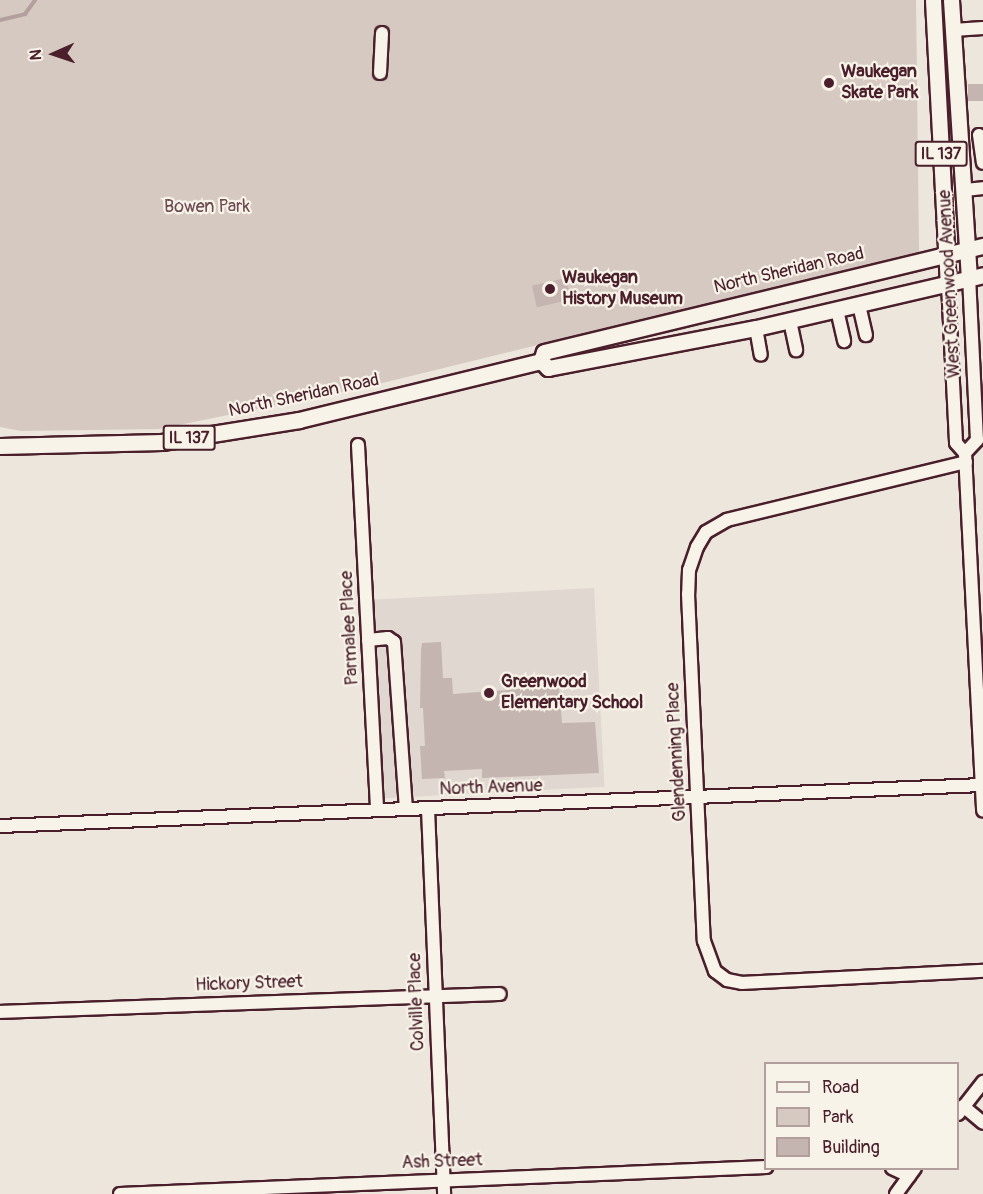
<!DOCTYPE html>
<html>
<head>
<meta charset="utf-8">
<style>
  body { margin:0 }
  #map { position:relative; width:983px; height:1194px; overflow:hidden; background:#ece6dd; font-family:Pangolin,sans-serif }
  div>[style] { position:absolute }
  .built>* { inset:0; background:#e0d7d0; transform-origin:0 0 }
  .green>* { inset:0; background:#d5c9c2 }
  .stream>* { height:4px; margin:-2px; padding:0 2px; transform-origin:2px; border-radius:2px; background:#b39f9d }
  .building>* { inset:0; background:#c4b5b0; transform-origin:0 0 }
  .roads { filter:drop-shadow(2px 0 #4a1f2b) drop-shadow(-2px 0 #4a1f2b) drop-shadow(0 2px #4a1f2b) drop-shadow(0 -2px #4a1f2b) }
  .minor>* { height:12px; margin:-6px; padding:0 6px; transform-origin:6px; border-radius:6px; background:#f7f3e8 }
  .major>* { height:15px; margin:-7.5px; padding:0 7.5px; transform-origin:7.5px; border-radius:7.5px; background:#f7f3e8 }
  .dots>* { width:16px; height:16px; translate:-50% -50%; box-sizing:border-box; border:3px solid #f7f3e8; border-radius:50% }
  span { translate:-50% -50%; white-space:nowrap; text-align:center; line-height:1.15; -webkit-text-stroke:4.5px #f7f3e8; paint-order:stroke }
  .shield-label span { padding:2px 4px; background:#f7f3e8; border:2px solid; border-radius:4px; -webkit-text-stroke-width:0 }
  .shield-label { font-size:16px; color:#4a1f2b; font-weight:700 }
  .poi-label { font-size:18px; color:#4a1f2b; font-weight:700 }
  .left { translate:0 -50%; text-align:left }
  .park-label { font-size:18px; color:#6d4a51 }
  .street-label { font-size:18px; color:#4a1f2b }
  .legend { position:absolute; left:764px; top:1062px; width:195px; height:108px; box-sizing:border-box; background:#f7f3e8; border:2px solid #b29e9c; margin:0; padding:8px 10px; list-style:none; font-size:18px; color:#4a1f2b }
  .legend li { display:flex; align-items:center; gap:12px; height:30px }
  .legend b { width:30px; border:2px solid #b29e9c }
  .north { position:absolute; left:24px; top:24px; width:60px; height:60px; -webkit-text-stroke:4px #f7f3e8; paint-order:stroke; rotate:267deg; font-size:16px; font-weight:700; line-height:24px; text-align:center; color:#4a1f2b }
  .north::after { content:''; display:block; margin:auto; width:21px; height:27px; background:#4a1f2b; clip-path:polygon(50% 0,100% 100%,50% 72%,0 100%) }
</style>
</head>
<body>
<div id="map">
  <div class="built">
    <div style="left:594px;top:588px;width:199px;height:220px;rotate:87deg"></div>
  </div>
  <div class="green">
    <div style="clip-path:polygon(0 0,916px 0,919px 252px,370px 386px,159px 429px,21px 431px,0 427px)"></div>
  </div>
  <div class="stream">
    <div style="left:0;top:20px;width:26px;rotate:-13deg"></div>
    <div style="left:25px;top:14px;width:17px;rotate:-54deg"></div>
  </div>
  <div class="building">
    <div style="left:968px;top:84px;width:15px;height:17px"></div>
    <div style="left:566px;top:278px;width:22px;height:35px;rotate:77deg"></div>
    <div style="clip-path:polygon(441px 642px,443px 678px,452px 678px,453px 694px,559px 686px,562px 723px,595px 722px,599px 773px,482px 778px,482px 769px,444px 771px,445px 778px,422px 779px,420px 746px,425px 746px,423px 708px,420px 708px,421px 650px,422px 643px)"></div>
  </div>
  <div class="roads">
    <div class="minor">
      <div style="left:953px;top:30px;width:30px;rotate:-4deg"></div>
      <div style="left:380px;top:73px;width:40px;rotate:-87.1deg"></div>
      <div style="left:979px;top:135px;width:28px;rotate:82deg"></div>
      <div style="left:965px;top:190px;width:18px;rotate:-6deg"></div>
      <div style="left:948px;top:284px;width:159px;rotate:87.1deg"></div>
      <div style="left:956px;top:443px;width:13px;rotate:48deg"></div>
      <div style="left:965px;top:453px;width:358px;rotate:87.1deg"></div>
      <div style="left:859px;top:305px;width:31px;rotate:77deg"></div>
      <div style="left:837px;top:310px;width:32px;rotate:77deg"></div>
      <div style="left:790px;top:321px;width:30px;rotate:78deg"></div>
      <div style="left:756px;top:328px;width:27px;rotate:80deg"></div>
      <div style="left:358px;top:445px;width:365px;rotate:87deg"></div>
      <div style="left:965px;top:453px;width:18px;rotate:-47deg"></div>
      <div style="left:977px;top:440px;width:161px;rotate:-92.8deg"></div>
      <div style="left:966px;top:462px;width:246px;rotate:166.4deg"></div>
      <div style="left:727px;top:520px;width:24px;rotate:150deg"></div>
      <div style="left:706px;top:532px;width:17px;rotate:121deg"></div>
      <div style="left:697px;top:547px;width:24px;rotate:109deg"></div>
      <div style="left:689px;top:570px;width:24px;rotate:92deg"></div>
      <div style="left:688px;top:594px;width:347px;rotate:87.4deg"></div>
      <div style="left:704px;top:941px;width:32px;rotate:70deg"></div>
      <div style="left:715px;top:971px;width:15px;rotate:37deg"></div>
      <div style="left:727px;top:980px;width:15px;rotate:11deg"></div>
      <div style="left:742px;top:983px;width:241px;rotate:-2.9deg"></div>
      <div style="left:368px;top:640px;width:20px;rotate:-6deg"></div>
      <div style="left:388px;top:638px;width:7px;rotate:34deg"></div>
      <div style="left:394px;top:642px;width:167px;rotate:85.9deg"></div>
      <div style="left:428px;top:809px;width:385px;rotate:87.6deg"></div>
      <div style="left:0;top:826px;width:984px;rotate:-2.39deg"></div>
      <div style="left:0;top:1012px;width:500px;rotate:-2.06deg"></div>
      <div style="left:963px;top:1106px;width:26px;rotate:40deg"></div>
      <div style="left:958px;top:1114px;width:41px;rotate:-52deg"></div>
      <div style="left:892px;top:1168px;width:19px;rotate:25deg"></div>
      <div style="left:120px;top:1194px;width:647px;rotate:-2.39deg"></div>
      <div style="left:896px;top:1194px;width:32px;rotate:-54deg"></div>
    </div>
    <div class="major">
      <div style="left:933px;top:0;width:284px;rotate:87deg"></div>
      <div style="left:951px;top:0;width:280px;rotate:86.3deg"></div>
      <div style="left:541px;top:361px;width:9px;rotate:-72deg"></div>
      <div style="left:544px;top:352px;width:452px;rotate:-13.6deg"></div>
      <div style="left:541px;top:361px;width:10px;rotate:45deg"></div>
      <div style="left:548px;top:368px;width:212px;rotate:-10.9deg"></div>
      <div style="left:756px;top:328px;width:233px;rotate:-13.1deg"></div>
      <div style="left:0;top:446px;width:162px;rotate:-1.4deg"></div>
      <div style="left:162px;top:442px;width:139px;rotate:-9.1deg"></div>
      <div style="left:299px;top:420px;width:249px;rotate:-13.7deg"></div>
    </div>
  </div>
  <div class="dots">
    <div style="left:829px;top:83px;background:#4a1f2b"></div>
    <div style="left:550px;top:289px;background:#4a1f2b"></div>
    <div style="left:489px;top:693px;background:#4a1f2b"></div>
  </div>
  <div class="shield-label">
    <span style="left:941px;top:154px">IL 137</span>
    <span style="left:189px;top:438px">IL 137</span>
  </div>
  <div class="poi-label">
    <span class="left" style="left:841px;top:83px">Waukegan<br>Skate Park</span>
    <span class="left" style="left:562px;top:289px">Waukegan<br>History Museum</span>
    <span class="left" style="left:501px;top:693px">Greenwood<br>Elementary School</span>
  </div>
  <div class="park-label">
    <span style="left:207px;top:207px">Bowen Park</span>
  </div>
  <div class="street-label">
    <span style="left:789px;top:271px;rotate:-13deg">North Sheridan Road</span>
    <span style="left:950px;top:284px;rotate:-93deg">West Greenwood Avenue</span>
    <span style="left:304px;top:396px;rotate:-12deg">North Sheridan Road</span>
    <span style="left:350px;top:628px;rotate:-93deg">Parmalee Place</span>
    <span style="left:677px;top:752px;rotate:-93deg">Glendenning Place</span>
    <span style="left:491px;top:788px;rotate:-2deg">North Avenue</span>
    <span style="left:249px;top:984px;rotate:-2deg">Hickory Street</span>
    <span style="left:417px;top:1002px;rotate:-92deg">Colville Place</span>
    <span style="left:442px;top:1162px;rotate:-2deg">Ash Street</span>
  </div>
  <ul class="legend">
  <li><b style="height:8px;background:#f7f3e8"></b>Road</li>
  <li><b style="height:16px;background:#d5c9c2"></b>Park</li>
  <li><b style="height:16px;background:#c4b5b0"></b>Building</li>
  </ul>
  <div class="north">N</div>
</div>
</body>
</html>
